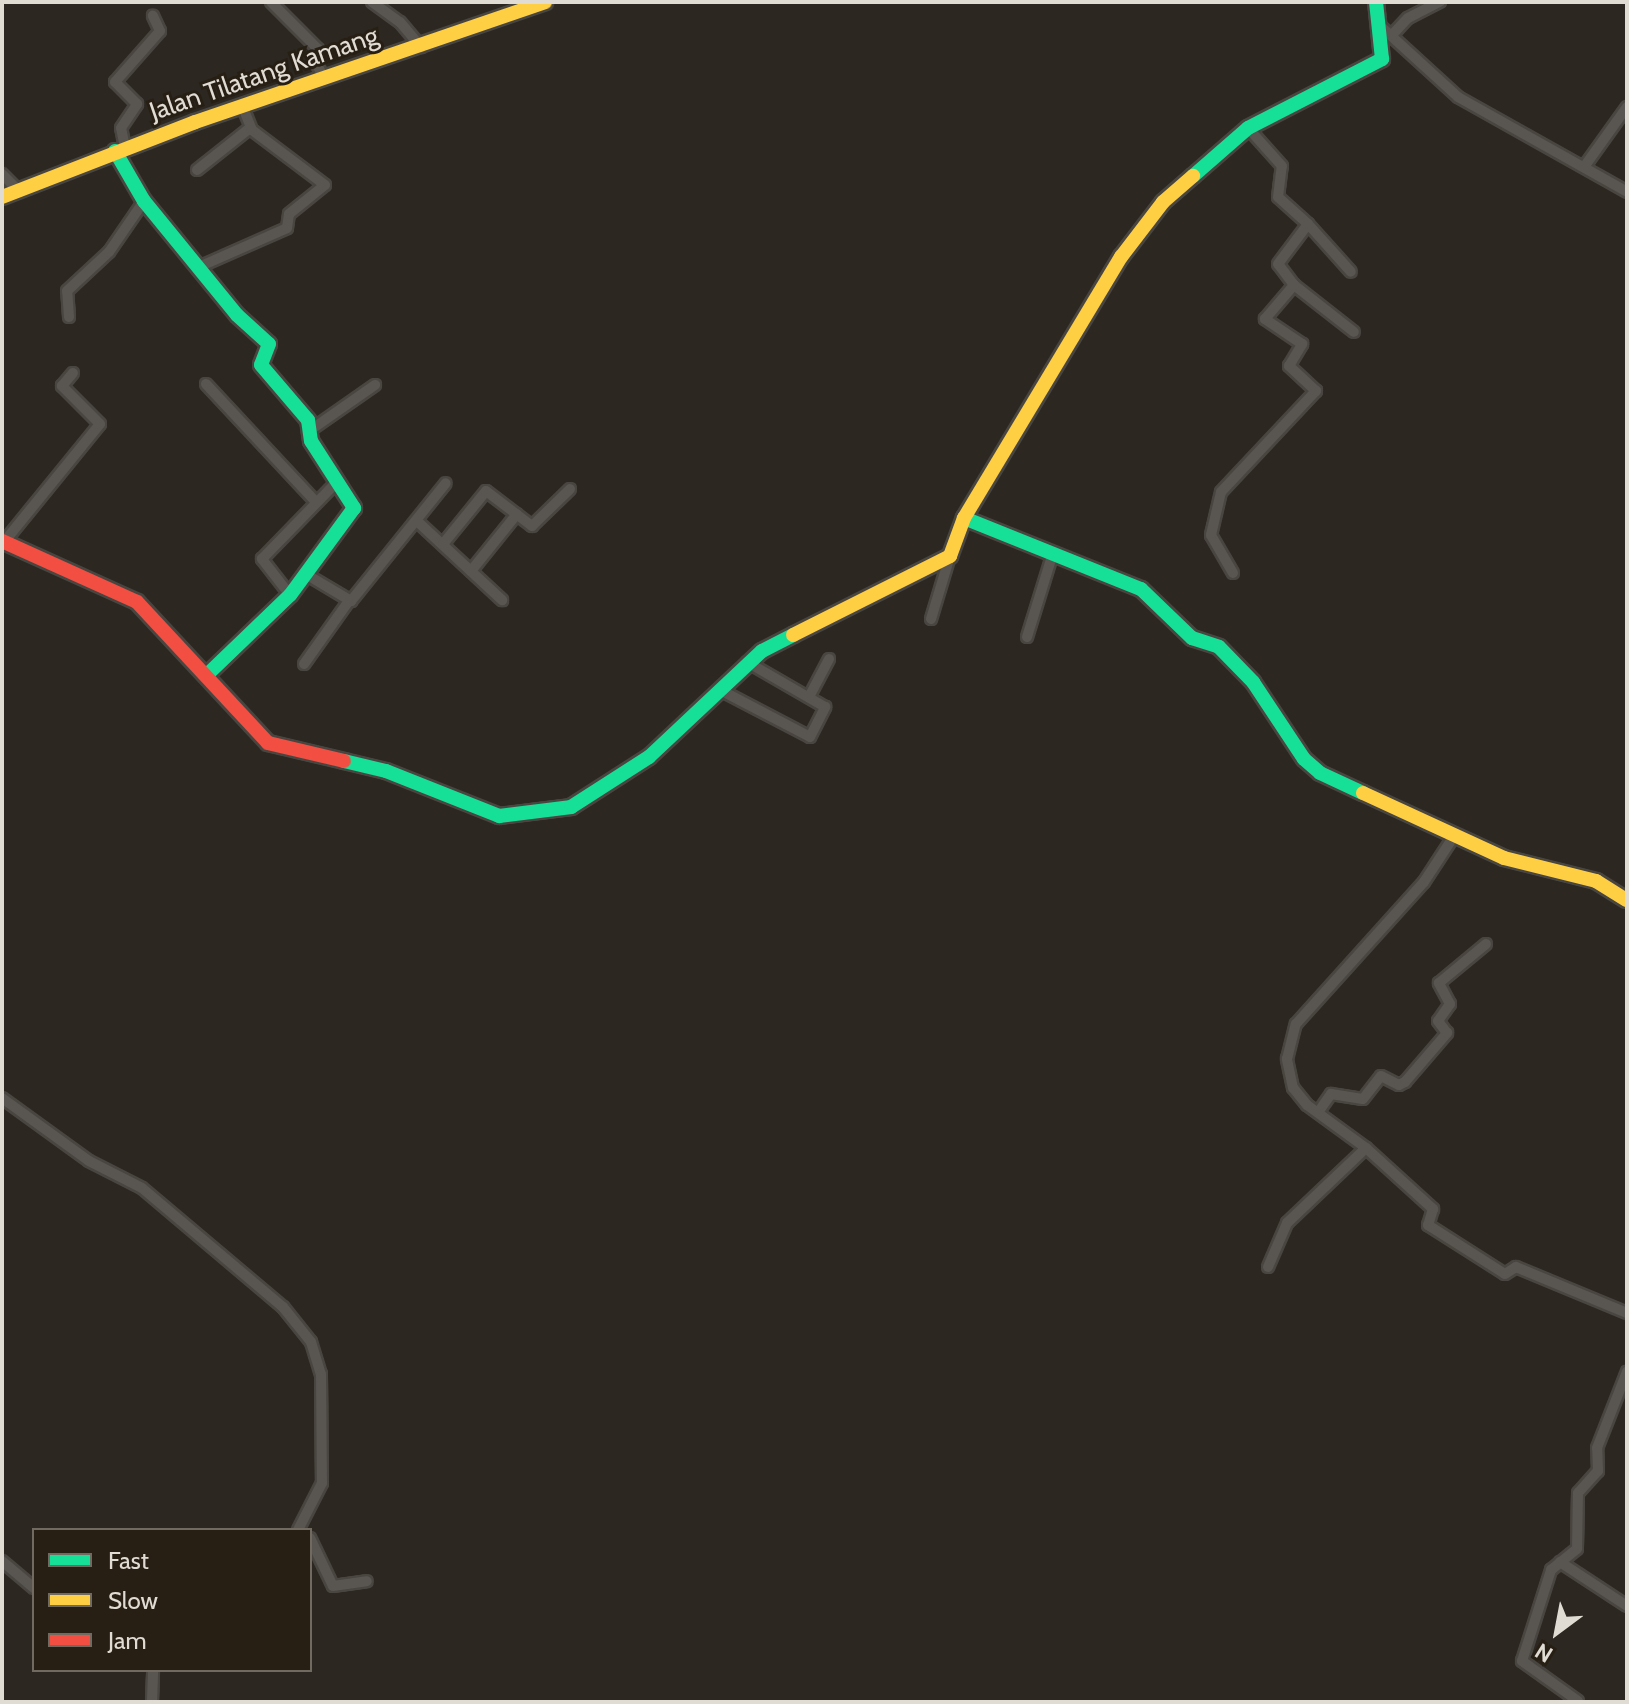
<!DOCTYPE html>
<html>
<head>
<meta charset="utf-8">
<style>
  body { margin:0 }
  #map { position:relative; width:1629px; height:1704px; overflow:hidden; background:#2c2821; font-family:Cabin,sans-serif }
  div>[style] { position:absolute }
  .roads { filter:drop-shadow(2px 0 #494540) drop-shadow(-2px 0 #494540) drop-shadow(0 2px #494540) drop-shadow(0 -2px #494540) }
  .street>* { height:10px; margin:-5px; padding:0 5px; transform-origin:5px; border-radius:5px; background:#595652 }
  .fast>* { height:14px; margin:-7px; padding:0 7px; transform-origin:7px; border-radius:7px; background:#16e098 }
  .slow>* { height:14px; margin:-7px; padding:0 7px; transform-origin:7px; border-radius:7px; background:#ffcf43 }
  .jam>* { height:14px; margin:-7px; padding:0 7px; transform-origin:7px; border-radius:7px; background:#f24e42 }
  span { translate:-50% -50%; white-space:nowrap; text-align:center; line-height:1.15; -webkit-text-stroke:6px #271f14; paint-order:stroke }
  .street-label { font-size:26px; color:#e0dbd3 }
  .frame { position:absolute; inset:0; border:4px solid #e0dbd3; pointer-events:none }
  .legend { position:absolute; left:32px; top:1528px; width:280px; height:144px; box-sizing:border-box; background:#271f14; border:2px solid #716a60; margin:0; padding:10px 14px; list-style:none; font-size:24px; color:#e0dbd3 }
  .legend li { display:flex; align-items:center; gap:16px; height:40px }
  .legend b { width:40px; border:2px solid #716a60 }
  .north { position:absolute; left:1517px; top:1592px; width:80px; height:80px; -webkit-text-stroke:6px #271f14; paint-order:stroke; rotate:212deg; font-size:22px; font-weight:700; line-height:32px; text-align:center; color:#e0dbd3 }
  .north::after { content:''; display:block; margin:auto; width:28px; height:36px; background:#e0dbd3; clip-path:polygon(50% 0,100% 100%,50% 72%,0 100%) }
</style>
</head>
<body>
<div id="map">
  <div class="roads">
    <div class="street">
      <div style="left:271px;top:2px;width:66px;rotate:45deg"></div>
      <div style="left:318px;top:49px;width:12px;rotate:104deg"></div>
      <div style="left:315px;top:61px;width:19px;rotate:62deg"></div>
      <div style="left:372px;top:2px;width:34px;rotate:36deg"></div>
      <div style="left:400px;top:22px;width:33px;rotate:50deg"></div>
      <div style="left:1377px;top:23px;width:110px;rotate:42.4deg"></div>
      <div style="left:1458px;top:97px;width:194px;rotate:29.3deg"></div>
      <div style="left:1392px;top:35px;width:23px;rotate:-47deg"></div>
      <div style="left:1408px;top:18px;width:36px;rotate:-27deg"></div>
      <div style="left:125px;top:148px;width:20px;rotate:-101deg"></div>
      <div style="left:121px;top:128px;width:29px;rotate:-56deg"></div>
      <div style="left:137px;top:104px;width:31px;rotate:-135deg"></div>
      <div style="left:115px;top:82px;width:68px;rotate:-48.6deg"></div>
      <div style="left:160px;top:31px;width:17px;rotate:-115deg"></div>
      <div style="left:1584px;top:167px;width:74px;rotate:-54.4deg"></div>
      <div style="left:197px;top:170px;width:68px;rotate:-38.4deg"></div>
      <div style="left:2px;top:174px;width:25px;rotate:45deg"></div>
      <div style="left:1308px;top:224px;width:64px;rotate:48.1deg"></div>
      <div style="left:201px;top:266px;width:94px;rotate:-23.8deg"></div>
      <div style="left:287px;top:228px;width:14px;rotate:-82deg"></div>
      <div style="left:289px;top:214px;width:46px;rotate:-38.9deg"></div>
      <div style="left:325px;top:185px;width:91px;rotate:-143deg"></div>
      <div style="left:252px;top:130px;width:24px;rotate:-112deg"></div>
      <div style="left:1294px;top:285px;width:76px;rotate:38.1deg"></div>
      <div style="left:69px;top:317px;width:26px;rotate:-94deg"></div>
      <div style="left:67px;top:291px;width:57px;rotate:-42.9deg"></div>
      <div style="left:109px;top:252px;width:62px;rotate:-55.5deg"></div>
      <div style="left:206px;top:384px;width:158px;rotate:47deg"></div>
      <div style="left:312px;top:429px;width:77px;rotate:-34.9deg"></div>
      <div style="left:418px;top:522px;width:115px;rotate:42.9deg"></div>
      <div style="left:4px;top:542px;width:152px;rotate:-50.9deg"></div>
      <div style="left:100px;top:424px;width:54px;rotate:-135deg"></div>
      <div style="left:62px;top:386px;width:17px;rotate:-50deg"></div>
      <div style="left:443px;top:544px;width:68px;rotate:-50.9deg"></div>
      <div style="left:486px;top:491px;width:58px;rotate:37.3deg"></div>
      <div style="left:532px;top:526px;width:53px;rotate:-44.2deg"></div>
      <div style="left:471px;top:571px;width:73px;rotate:-51.1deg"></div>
      <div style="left:304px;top:573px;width:55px;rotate:30.8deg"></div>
      <div style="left:351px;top:601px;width:151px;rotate:-51.2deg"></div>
      <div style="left:1233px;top:573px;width:44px;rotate:-120.1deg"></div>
      <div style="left:1211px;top:535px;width:44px;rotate:-76.9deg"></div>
      <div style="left:1221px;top:492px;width:139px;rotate:-46.8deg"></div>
      <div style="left:1316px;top:391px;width:37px;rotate:-137deg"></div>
      <div style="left:1289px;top:366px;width:26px;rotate:-59deg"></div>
      <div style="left:1302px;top:344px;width:45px;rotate:-146deg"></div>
      <div style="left:1265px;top:319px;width:45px;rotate:-49.5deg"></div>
      <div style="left:1294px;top:285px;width:26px;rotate:-127deg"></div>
      <div style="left:1278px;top:264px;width:50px;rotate:-53.1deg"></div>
      <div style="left:1308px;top:224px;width:40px;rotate:-138deg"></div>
      <div style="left:1278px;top:197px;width:31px;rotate:-83deg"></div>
      <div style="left:1282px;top:166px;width:51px;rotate:-131.8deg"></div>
      <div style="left:290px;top:595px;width:46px;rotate:-127.9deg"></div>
      <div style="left:262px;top:559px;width:107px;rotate:-45.8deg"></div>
      <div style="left:931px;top:619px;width:66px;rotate:-73.2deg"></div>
      <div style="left:1027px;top:637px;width:85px;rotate:-72.8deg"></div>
      <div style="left:304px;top:664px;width:76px;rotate:-54.6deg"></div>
      <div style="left:724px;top:692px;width:97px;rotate:27.6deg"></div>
      <div style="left:810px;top:737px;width:34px;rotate:-63deg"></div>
      <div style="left:825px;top:707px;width:90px;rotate:-150deg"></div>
      <div style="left:809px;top:697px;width:43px;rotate:-62.2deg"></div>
      <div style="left:2px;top:1098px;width:107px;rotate:35.9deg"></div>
      <div style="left:89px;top:1161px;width:59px;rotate:27deg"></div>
      <div style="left:142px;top:1188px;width:185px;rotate:40.2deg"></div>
      <div style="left:283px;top:1307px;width:45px;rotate:51.3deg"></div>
      <div style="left:311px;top:1342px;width:34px;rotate:73deg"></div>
      <div style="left:321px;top:1374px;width:109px;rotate:89.5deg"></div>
      <div style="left:322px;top:1483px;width:53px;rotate:117.1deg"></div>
      <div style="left:1319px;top:1111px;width:21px;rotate:-55deg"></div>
      <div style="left:1331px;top:1094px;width:32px;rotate:9deg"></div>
      <div style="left:1363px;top:1099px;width:29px;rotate:-52deg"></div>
      <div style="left:1381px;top:1076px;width:20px;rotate:27deg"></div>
      <div style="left:1399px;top:1085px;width:7px;rotate:-27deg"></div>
      <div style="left:1405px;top:1082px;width:65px;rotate:-49.4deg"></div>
      <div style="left:1447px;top:1033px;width:15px;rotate:-127deg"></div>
      <div style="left:1438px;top:1021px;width:21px;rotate:-55deg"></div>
      <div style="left:1450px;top:1004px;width:24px;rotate:-118deg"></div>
      <div style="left:1439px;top:983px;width:61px;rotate:-39.7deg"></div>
      <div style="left:1366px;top:1148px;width:91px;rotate:42.3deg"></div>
      <div style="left:1433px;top:1209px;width:17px;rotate:107deg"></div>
      <div style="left:1428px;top:1225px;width:91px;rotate:32.5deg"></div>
      <div style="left:1505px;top:1274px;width:13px;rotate:-32deg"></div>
      <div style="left:1516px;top:1267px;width:120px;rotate:22.5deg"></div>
      <div style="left:1268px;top:1267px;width:48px;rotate:-66.6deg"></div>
      <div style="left:1287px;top:1223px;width:109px;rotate:-43.5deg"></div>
      <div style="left:1366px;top:1148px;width:73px;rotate:-143.9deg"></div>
      <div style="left:1307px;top:1105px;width:22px;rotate:-129deg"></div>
      <div style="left:1293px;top:1088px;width:30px;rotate:-102deg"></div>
      <div style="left:1287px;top:1059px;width:36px;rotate:-76deg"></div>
      <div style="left:1296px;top:1024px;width:191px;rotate:-48deg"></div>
      <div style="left:1424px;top:882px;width:55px;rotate:-56.9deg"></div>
      <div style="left:310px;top:1538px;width:53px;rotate:64.4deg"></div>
      <div style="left:333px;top:1586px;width:34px;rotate:-8deg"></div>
      <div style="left:2px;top:1561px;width:42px;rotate:40.2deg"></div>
      <div style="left:1560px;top:1562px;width:80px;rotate:33.3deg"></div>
      <div style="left:1578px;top:1701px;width:69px;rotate:-144.5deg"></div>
      <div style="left:1522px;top:1661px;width:96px;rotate:-72.3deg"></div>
      <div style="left:1551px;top:1570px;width:33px;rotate:-39deg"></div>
      <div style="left:1577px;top:1549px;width:56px;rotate:-89deg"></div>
      <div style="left:1578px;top:1493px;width:30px;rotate:-48deg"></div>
      <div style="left:1598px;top:1471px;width:23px;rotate:-92deg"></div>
      <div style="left:1597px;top:1448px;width:82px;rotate:-68.5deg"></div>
      <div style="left:152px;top:1702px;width:32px;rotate:-88deg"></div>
    </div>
    <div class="fast">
      <div style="left:115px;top:151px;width:58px;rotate:59.9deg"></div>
      <div style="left:144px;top:201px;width:147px;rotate:50.8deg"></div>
      <div style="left:237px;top:315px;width:43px;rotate:42.2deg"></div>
      <div style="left:269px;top:344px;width:22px;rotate:111deg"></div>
      <div style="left:261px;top:365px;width:72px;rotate:49.5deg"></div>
      <div style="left:308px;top:420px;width:21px;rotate:82deg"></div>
      <div style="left:311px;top:441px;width:80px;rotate:57.3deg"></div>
      <div style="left:354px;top:508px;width:108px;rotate:126.3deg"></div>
      <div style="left:290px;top:595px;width:114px;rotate:136.1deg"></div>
      <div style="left:1193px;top:176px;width:73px;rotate:-41.1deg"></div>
      <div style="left:1248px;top:128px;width:151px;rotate:-27.2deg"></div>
      <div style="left:1382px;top:59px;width:57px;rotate:-96deg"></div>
      <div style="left:964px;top:518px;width:191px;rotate:21.9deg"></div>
      <div style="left:1141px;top:589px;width:71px;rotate:43.9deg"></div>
      <div style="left:1192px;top:638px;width:28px;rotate:18deg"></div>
      <div style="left:1219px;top:647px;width:49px;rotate:45.8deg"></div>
      <div style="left:1253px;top:682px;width:92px;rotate:56.5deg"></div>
      <div style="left:1304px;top:759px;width:21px;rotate:41deg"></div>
      <div style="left:1320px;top:773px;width:47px;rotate:24.9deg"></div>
      <div style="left:344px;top:761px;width:43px;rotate:13.4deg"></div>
      <div style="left:386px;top:771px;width:122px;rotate:21.7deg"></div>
      <div style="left:499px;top:816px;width:73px;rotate:-7.1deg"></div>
      <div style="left:571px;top:807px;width:93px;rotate:-32.7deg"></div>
      <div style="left:649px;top:757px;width:155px;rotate:-43.2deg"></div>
      <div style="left:762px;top:651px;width:35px;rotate:-27deg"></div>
    </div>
    <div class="slow">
      <div style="left:2px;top:197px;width:207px;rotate:-21.2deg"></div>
      <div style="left:195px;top:122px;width:370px;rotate:-18.9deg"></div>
      <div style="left:793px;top:635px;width:176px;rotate:-26.7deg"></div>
      <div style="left:950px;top:556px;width:40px;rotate:-69.8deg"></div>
      <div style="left:964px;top:518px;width:305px;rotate:-59deg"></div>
      <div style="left:1121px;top:257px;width:69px;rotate:-52.6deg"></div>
      <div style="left:1163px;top:202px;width:40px;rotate:-41deg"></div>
      <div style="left:1363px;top:793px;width:155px;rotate:24.7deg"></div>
      <div style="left:1504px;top:858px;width:95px;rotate:14deg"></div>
      <div style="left:1596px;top:881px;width:36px;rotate:32deg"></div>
    </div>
    <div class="jam">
      <div style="left:2px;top:541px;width:148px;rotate:24.3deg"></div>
      <div style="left:137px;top:602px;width:192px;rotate:47.1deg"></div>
      <div style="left:268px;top:743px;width:78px;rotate:13.3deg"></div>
    </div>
  </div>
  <div class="street-label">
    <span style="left:264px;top:74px;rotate:-19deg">Jalan Tilatang Kamang</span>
  </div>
  <div class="frame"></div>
  <ul class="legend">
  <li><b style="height:10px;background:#16e098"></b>Fast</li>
  <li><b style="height:10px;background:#ffcf43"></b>Slow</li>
  <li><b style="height:10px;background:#f24e42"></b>Jam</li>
  </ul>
  <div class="north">N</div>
</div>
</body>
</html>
